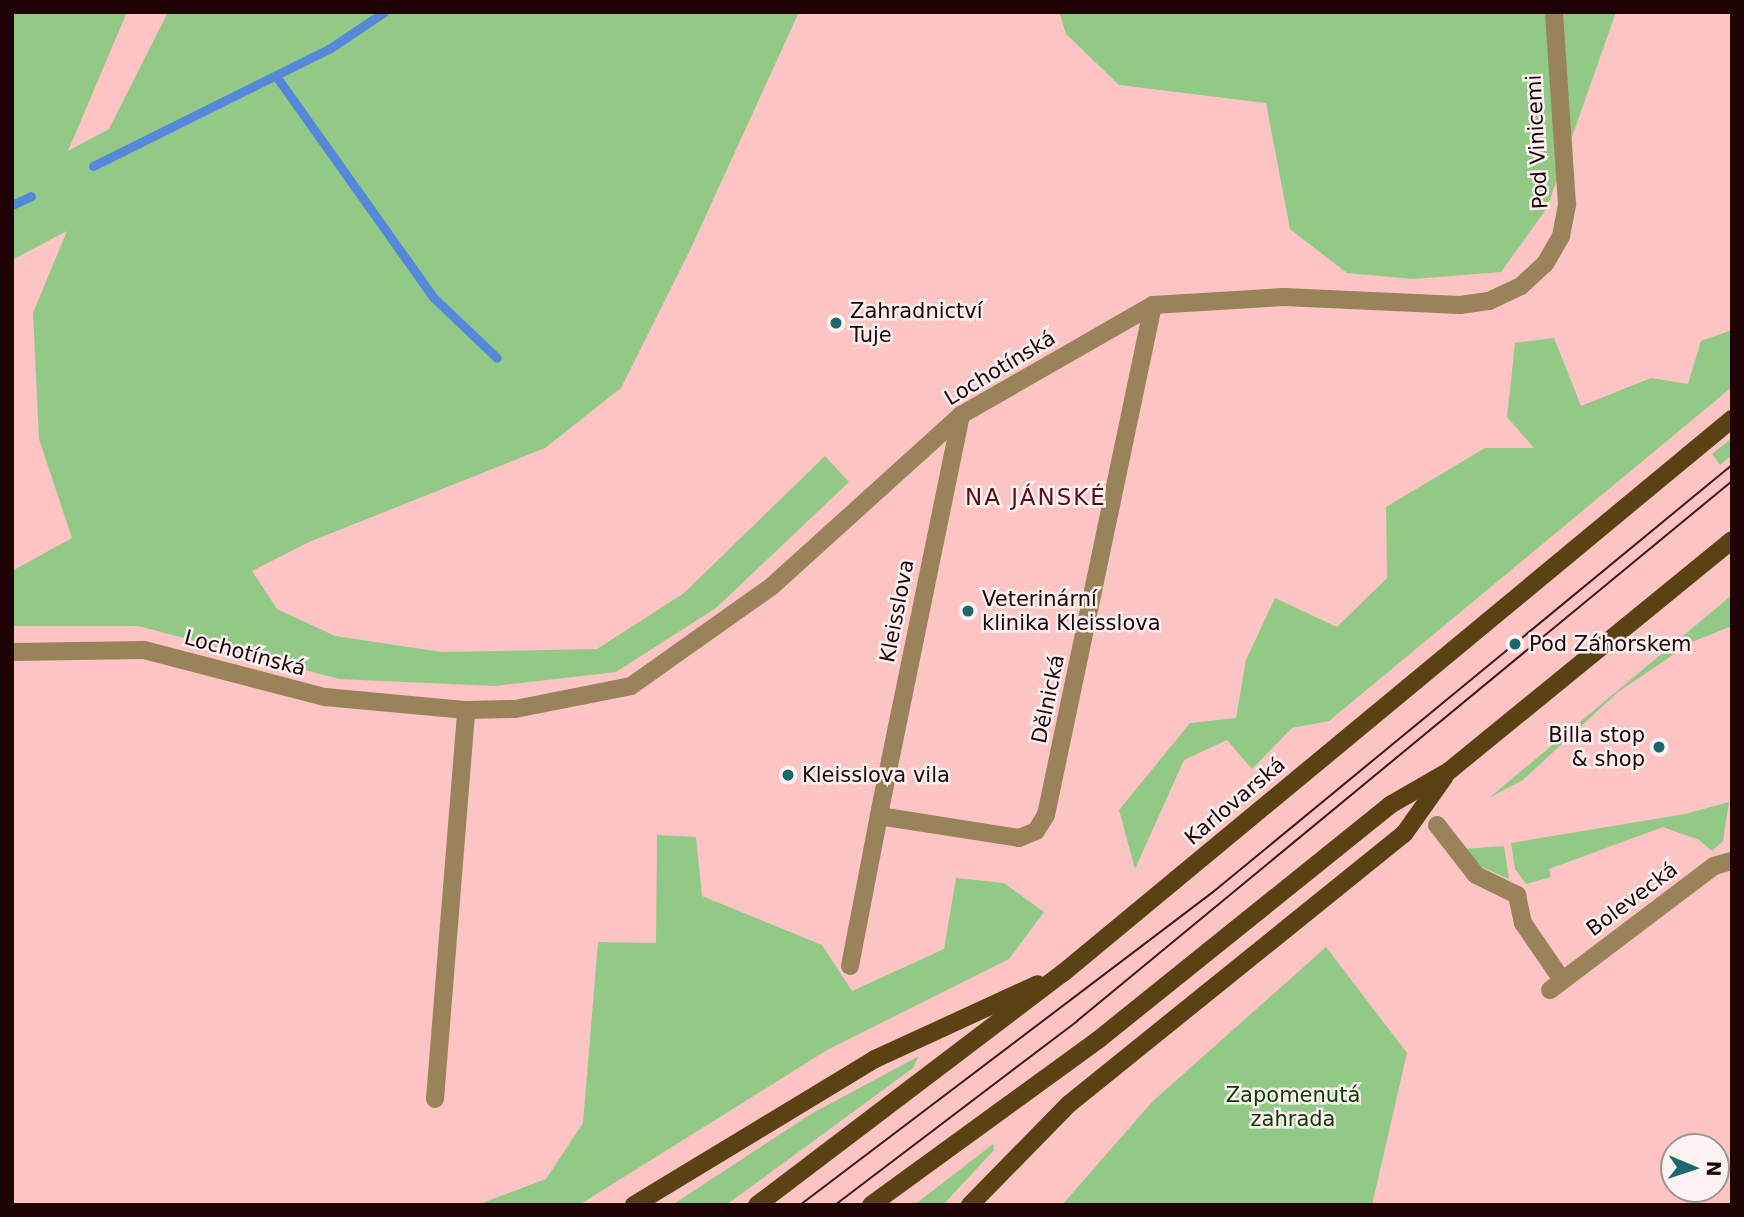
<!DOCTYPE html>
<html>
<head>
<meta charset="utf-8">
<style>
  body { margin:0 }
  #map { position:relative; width:1744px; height:1217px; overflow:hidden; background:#fcc4c2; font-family:"DejaVu Sans",sans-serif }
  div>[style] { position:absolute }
  .green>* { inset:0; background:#93c986 }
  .stream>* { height:9px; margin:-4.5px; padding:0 4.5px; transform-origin:4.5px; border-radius:4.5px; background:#5587da }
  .minor>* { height:18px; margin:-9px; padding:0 9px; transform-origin:9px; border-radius:9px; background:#9a825b }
  .primary>* { height:18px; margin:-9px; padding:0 9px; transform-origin:9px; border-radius:9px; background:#5a4214 }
  .tram>* { height:2px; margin:-1px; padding:0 1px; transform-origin:1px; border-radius:1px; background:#3a1a1c }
  .dots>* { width:19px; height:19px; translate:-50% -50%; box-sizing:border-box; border:4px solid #fcf2f2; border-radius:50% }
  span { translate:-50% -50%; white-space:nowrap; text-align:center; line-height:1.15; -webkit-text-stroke:5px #fcf2f2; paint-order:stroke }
  .street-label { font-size:21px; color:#1e0204 }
  .poi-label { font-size:21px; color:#1e0204 }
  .left { translate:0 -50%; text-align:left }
  .right { translate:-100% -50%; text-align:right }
  .park-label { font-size:21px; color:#0b3b00 }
  .neighbourhood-label { font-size:23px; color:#5a0c17; letter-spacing:2px }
  .frame { position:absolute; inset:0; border:14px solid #1e0204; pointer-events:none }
  .north { position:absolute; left:1660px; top:1133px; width:70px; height:70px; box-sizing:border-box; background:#fcf2f2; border:2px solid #a39293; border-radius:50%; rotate:92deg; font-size:19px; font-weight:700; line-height:28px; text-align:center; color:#1e0204 }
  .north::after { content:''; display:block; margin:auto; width:24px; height:32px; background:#1b696c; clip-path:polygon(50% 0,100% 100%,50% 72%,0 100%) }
</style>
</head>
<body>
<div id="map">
  <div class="green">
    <div style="clip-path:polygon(12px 12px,127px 12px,68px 151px,109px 129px,168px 12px,799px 12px,691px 248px,621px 388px,545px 448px,309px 542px,252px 571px,277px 609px,335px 636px,442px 652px,597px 649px,684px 593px,825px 456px,849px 482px,716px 608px,616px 672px,494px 686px,339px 679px,138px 626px,12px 626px,12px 571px,72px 538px,39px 439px,33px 313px,67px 231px,12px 260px)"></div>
    <div style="clip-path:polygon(1059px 12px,1616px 12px,1547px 208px,1501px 272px,1413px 279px,1347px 273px,1290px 229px,1266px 103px,1119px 85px,1066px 34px)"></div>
    <div style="clip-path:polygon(1732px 330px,1732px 387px,1329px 721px,1292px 728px,1252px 769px,1227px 740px,1184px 760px,1135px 869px,1119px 810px,1190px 723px,1236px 718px,1246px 660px,1275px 598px,1337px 627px,1387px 578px,1386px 507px,1485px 448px,1534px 448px,1507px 417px,1515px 343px,1554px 338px,1581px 406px,1651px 378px,1688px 384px,1701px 341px)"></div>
    <div style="clip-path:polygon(1732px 438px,1732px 455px,1720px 465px,1712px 454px)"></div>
    <div style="clip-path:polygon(1732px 595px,1732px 626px,1692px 642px,1618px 692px,1523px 780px,1489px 798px)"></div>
    <div style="clip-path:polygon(1729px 802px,1723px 841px,1712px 851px,1699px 840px,1663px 827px,1549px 869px,1551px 877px,1526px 884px,1515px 869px,1511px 843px,1685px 814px)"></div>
    <div style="clip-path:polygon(657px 835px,696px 837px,702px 896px,822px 945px,852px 991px,944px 949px,956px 878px,1004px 883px,1044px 912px,1009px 959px,827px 1050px,579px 1205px,477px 1205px,546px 1179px,583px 1123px,598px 942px,656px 943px)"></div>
    <div style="clip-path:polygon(1504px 846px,1509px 879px,1475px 864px,1463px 849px)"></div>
    <div style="clip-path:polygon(1326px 947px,1407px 1053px,1372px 1205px,1062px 1205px,1152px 1102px)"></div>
    <div style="clip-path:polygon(919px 1056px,913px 1068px,726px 1205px,672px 1205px,811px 1114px)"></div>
    <div style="clip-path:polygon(993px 1144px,994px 1150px,943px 1205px,914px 1205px)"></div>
  </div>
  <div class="stream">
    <div style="left:276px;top:76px;width:271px;rotate:54.6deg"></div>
    <div style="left:433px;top:297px;width:88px;rotate:43.6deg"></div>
    <div style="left:93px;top:166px;width:263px;rotate:-26.4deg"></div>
    <div style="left:329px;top:49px;width:66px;rotate:-33.9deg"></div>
    <div style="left:12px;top:205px;width:21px;rotate:-25deg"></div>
  </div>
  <div class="minor">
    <div style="left:961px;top:415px;width:409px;rotate:101.6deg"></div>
    <div style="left:879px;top:816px;width:142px;rotate:8.9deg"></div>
    <div style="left:1019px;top:838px;width:18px;rotate:-22deg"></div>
    <div style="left:1036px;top:831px;width:19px;rotate:-58deg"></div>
    <div style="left:1046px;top:815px;width:521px;rotate:-78.15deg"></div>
    <div style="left:12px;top:652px;width:132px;rotate:-0.9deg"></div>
    <div style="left:144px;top:650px;width:187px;rotate:14.6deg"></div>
    <div style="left:325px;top:697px;width:142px;rotate:5.3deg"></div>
    <div style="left:466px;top:710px;width:49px;rotate:-1.2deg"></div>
    <div style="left:515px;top:709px;width:118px;rotate:-11.2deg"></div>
    <div style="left:631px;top:686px;width:173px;rotate:-35.3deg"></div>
    <div style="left:772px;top:586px;width:255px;rotate:-42.1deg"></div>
    <div style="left:961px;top:415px;width:221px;rotate:-29.8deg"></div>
    <div style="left:1153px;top:305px;width:131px;rotate:-3.5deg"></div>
    <div style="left:1284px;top:297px;width:176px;rotate:2.6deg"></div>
    <div style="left:1460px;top:305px;width:29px;rotate:-8deg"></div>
    <div style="left:1489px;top:301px;width:35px;rotate:-25deg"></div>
    <div style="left:1521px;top:286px;width:33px;rotate:-43deg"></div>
    <div style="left:1545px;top:264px;width:32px;rotate:-60deg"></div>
    <div style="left:1561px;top:236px;width:33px;rotate:-79deg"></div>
    <div style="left:1567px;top:204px;width:192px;rotate:-93.9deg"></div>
    <div style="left:1437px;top:825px;width:63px;rotate:52deg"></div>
    <div style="left:1476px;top:875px;width:46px;rotate:26deg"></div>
    <div style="left:1517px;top:895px;width:29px;rotate:78deg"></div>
    <div style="left:1523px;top:923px;width:69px;rotate:55.6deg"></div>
    <div style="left:850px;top:966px;width:153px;rotate:-79.1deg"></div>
    <div style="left:1550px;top:990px;width:206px;rotate:-37.1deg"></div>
    <div style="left:1714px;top:866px;width:19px;rotate:-16deg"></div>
    <div style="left:435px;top:1099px;width:390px;rotate:-85.4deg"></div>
  </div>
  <div class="primary">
    <div style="left:634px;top:1205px;width:282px;rotate:-31.2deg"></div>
    <div style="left:875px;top:1059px;width:179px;rotate:-24.7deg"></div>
    <div style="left:757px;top:1205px;width:384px;rotate:-37.2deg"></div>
    <div style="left:1063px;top:973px;width:869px;rotate:-39.63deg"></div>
    <div style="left:871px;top:1205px;width:281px;rotate:-36deg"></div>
    <div style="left:1098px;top:1040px;width:375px;rotate:-38.8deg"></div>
    <div style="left:1390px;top:805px;width:68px;rotate:-30deg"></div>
    <div style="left:1449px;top:771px;width:365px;rotate:-39.2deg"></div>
    <div style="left:970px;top:1205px;width:141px;rotate:-45.6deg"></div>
    <div style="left:1069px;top:1104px;width:430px;rotate:-38.9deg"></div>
    <div style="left:1404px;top:834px;width:71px;rotate:-54.7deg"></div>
  </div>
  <div class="tram">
    <div style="left:800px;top:1205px;width:518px;rotate:-37.16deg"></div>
    <div style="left:1213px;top:892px;width:672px;rotate:-39.45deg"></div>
    <div style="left:835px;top:1205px;width:304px;rotate:-37.2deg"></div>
    <div style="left:1077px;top:1021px;width:849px;rotate:-39.5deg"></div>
  </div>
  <div class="dots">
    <div style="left:836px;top:323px;background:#1b696c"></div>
    <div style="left:968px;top:611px;background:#1b696c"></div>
    <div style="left:1515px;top:644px;background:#1b696c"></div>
    <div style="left:1659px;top:747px;background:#1b696c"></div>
    <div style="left:788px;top:775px;background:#1b696c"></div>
  </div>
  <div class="street-label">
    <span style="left:1537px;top:142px;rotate:-93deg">Pod Vinicemi</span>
    <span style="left:1000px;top:368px;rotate:-31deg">Lochotínská</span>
    <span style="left:897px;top:611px;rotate:-79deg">Kleisslova</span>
    <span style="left:245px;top:653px;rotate:15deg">Lochotínská</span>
    <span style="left:1048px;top:699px;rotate:-78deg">Dělnická</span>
    <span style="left:1235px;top:801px;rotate:-40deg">Karlovarská</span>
    <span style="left:1632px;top:899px;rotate:-37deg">Bolevecká</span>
  </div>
  <div class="poi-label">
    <span class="left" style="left:850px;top:323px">Zahradnictví<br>Tuje</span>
    <span class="left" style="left:982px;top:611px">Veterinární<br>klinika Kleisslova</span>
    <span class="left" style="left:1529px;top:644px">Pod Záhorskem</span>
    <span class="right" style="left:1645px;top:747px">Billa stop<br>&amp; shop</span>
    <span class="left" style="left:802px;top:775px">Kleisslova vila</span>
  </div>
  <div class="park-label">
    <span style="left:1293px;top:1107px">Zapomenutá<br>zahrada</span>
  </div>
  <div class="neighbourhood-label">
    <span style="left:1036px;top:497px">NA JÁNSKÉ</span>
  </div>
  <div class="frame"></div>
  <div class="north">N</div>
</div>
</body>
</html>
